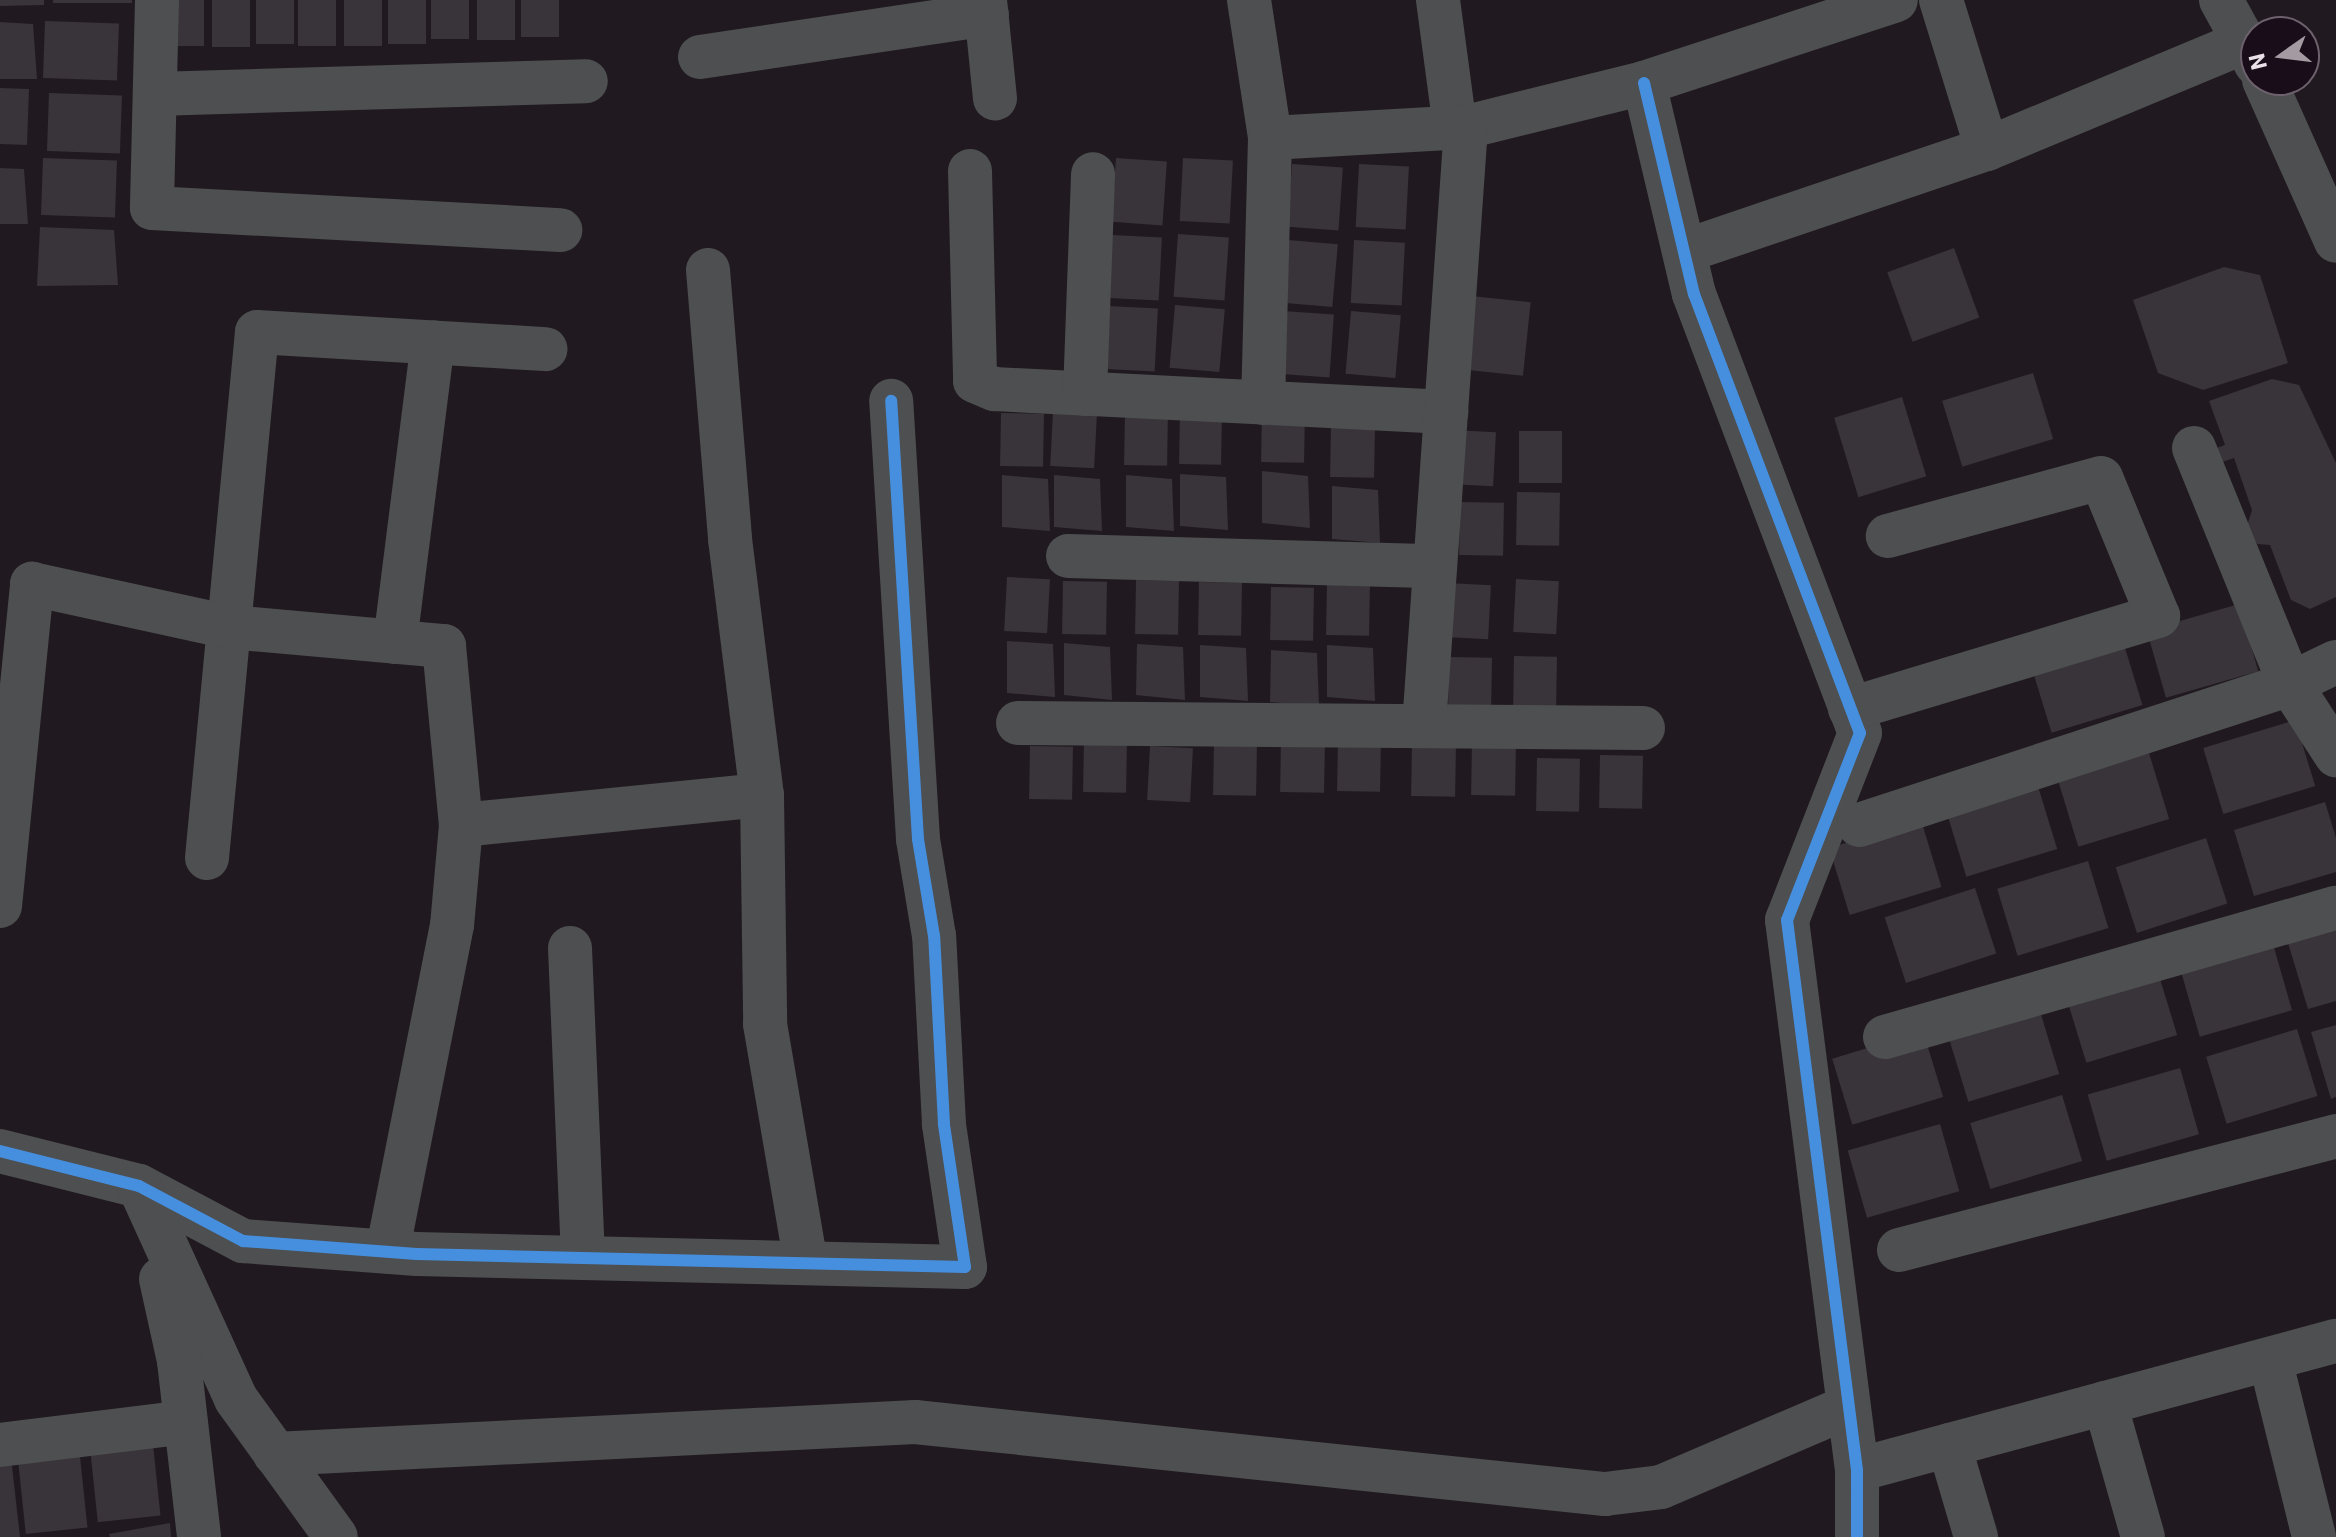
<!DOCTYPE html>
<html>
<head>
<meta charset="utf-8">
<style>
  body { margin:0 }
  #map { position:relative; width:2336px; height:1537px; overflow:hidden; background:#20191f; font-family:Roboto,sans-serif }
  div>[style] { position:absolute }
  .building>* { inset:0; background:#393439; transform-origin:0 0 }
  .minor>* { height:44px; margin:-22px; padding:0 22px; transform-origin:22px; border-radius:22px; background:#4d4f50 }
  .cycleway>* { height:12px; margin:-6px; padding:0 6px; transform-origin:6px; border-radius:6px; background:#468fdf }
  span { translate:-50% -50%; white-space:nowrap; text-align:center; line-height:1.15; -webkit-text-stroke:8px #190d19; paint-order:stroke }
  .north { position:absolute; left:2240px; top:16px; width:80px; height:80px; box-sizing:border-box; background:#190d19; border:2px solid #6c616c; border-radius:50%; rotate:256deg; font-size:22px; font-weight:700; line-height:32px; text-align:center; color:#e9e0e8 }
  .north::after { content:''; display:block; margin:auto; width:28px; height:36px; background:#a39aa2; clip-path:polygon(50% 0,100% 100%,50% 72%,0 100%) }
</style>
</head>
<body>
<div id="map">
  <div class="building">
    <div style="clip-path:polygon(0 0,44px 0,44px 5px,0 6px)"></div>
    <div style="left:53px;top:0;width:79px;height:3px"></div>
    <div style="left:166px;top:0;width:38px;height:46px"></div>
    <div style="left:212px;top:0;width:38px;height:47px"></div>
    <div style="left:256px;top:0;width:38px;height:44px"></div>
    <div style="left:298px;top:0;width:38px;height:46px"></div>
    <div style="left:344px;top:0;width:38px;height:46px"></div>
    <div style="left:388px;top:0;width:38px;height:44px"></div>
    <div style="left:431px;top:0;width:38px;height:39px"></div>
    <div style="left:477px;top:0;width:38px;height:40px"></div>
    <div style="left:521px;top:0;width:38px;height:37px"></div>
    <div style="left:45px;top:21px;width:74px;height:57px;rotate:2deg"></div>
    <div style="clip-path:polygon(0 22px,33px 24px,37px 79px,0 79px)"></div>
    <div style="left:0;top:88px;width:29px;height:56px;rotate:2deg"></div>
    <div style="left:49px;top:93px;width:73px;height:58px;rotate:2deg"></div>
    <div style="left:43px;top:158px;width:74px;height:57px;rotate:2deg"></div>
    <div style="left:1116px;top:158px;width:51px;height:64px;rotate:4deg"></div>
    <div style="left:1183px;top:158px;width:50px;height:63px;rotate:3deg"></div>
    <div style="left:1292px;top:164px;width:51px;height:63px;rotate:4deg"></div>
    <div style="left:1359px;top:164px;width:50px;height:63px;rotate:3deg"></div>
    <div style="clip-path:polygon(0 168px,24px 169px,28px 224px,0 224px)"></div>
    <div style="clip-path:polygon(40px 227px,114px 230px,118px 285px,37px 286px)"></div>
    <div style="left:1178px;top:234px;width:51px;height:63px;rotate:4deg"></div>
    <div style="left:1112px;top:235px;width:50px;height:63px;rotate:3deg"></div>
    <div style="left:1288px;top:240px;width:50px;height:63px;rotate:5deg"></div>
    <div style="left:1354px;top:240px;width:51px;height:63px;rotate:3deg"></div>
    <div style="left:1954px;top:248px;width:74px;height:71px;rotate:70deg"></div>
    <div style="clip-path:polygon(2224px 267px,2260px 275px,2288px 363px,2203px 390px,2158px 373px,2133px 300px)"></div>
    <div style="left:1471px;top:296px;width:60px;height:74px;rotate:6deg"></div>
    <div style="left:1175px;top:305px;width:50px;height:63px;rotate:5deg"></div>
    <div style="left:1108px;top:306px;width:50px;height:63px;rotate:3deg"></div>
    <div style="left:1283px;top:311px;width:51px;height:63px;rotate:4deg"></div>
    <div style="left:1351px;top:311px;width:50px;height:63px;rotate:5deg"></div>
    <div style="left:2033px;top:373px;width:69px;height:95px;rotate:73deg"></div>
    <div style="clip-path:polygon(2272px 379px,2299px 385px,2336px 463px,2336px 597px,2310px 609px,2291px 600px,2270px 545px,2257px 544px,2246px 529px,2252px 510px,2234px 458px,2219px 463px,2214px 449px,2225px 445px,2209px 401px)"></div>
    <div style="left:1902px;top:397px;width:83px;height:71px;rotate:73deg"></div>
    <div style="left:1262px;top:409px;width:43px;height:53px;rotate:1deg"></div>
    <div style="left:1180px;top:411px;width:42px;height:53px;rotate:1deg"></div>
    <div style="left:1053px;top:412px;width:44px;height:54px;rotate:3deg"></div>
    <div style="left:1125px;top:412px;width:43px;height:53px;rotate:1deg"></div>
    <div style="left:1001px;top:413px;width:43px;height:53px;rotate:1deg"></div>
    <div style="left:1331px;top:424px;width:44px;height:53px;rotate:1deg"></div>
    <div style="left:1452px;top:430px;width:44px;height:54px;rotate:3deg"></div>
    <div style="left:1519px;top:431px;width:43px;height:52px"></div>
    <div style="clip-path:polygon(1262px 471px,1308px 476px,1310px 528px,1262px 523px)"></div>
    <div style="clip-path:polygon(1180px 474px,1226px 477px,1228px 530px,1180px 526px)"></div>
    <div style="clip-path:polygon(1002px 475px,1048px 479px,1050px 531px,1002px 527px)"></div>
    <div style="clip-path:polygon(1054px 475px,1100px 479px,1102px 531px,1054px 527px)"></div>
    <div style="clip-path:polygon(1126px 475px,1172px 479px,1174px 531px,1126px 527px)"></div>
    <div style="clip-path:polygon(1332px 486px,1378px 490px,1380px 543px,1332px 539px)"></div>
    <div style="left:1517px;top:492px;width:43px;height:53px;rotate:1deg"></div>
    <div style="left:1460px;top:502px;width:44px;height:53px;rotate:1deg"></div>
    <div style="left:1007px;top:577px;width:43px;height:54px;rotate:3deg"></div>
    <div style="left:1516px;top:579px;width:43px;height:53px;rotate:3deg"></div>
    <div style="left:1136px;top:580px;width:43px;height:54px;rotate:1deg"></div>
    <div style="left:1063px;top:581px;width:44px;height:53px;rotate:1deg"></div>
    <div style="left:1327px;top:581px;width:43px;height:54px;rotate:1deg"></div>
    <div style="left:1199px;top:582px;width:43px;height:53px;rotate:1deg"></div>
    <div style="left:1448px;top:583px;width:43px;height:54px;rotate:3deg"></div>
    <div style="left:1271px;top:587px;width:43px;height:53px;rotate:1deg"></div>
    <div style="left:2239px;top:604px;width:70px;height:96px;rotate:74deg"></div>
    <div style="left:2122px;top:638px;width:70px;height:95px;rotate:73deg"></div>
    <div style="clip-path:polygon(1007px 641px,1053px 644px,1055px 697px,1007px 693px)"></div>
    <div style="clip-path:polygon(1064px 643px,1110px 647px,1112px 700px,1064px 695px)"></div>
    <div style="clip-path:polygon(1137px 644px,1183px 647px,1185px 700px,1136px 695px)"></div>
    <div style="clip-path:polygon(1200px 645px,1246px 648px,1248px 701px,1200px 697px)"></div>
    <div style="clip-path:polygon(1327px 645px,1373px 648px,1375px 701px,1327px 697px)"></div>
    <div style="clip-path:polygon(1271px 650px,1317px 653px,1319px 706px,1270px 702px)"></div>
    <div style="left:1514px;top:656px;width:43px;height:53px;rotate:1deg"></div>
    <div style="left:1449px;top:657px;width:43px;height:53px;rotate:1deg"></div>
    <div style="left:2295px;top:720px;width:69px;height:96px;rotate:73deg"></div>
    <div style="left:1338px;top:738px;width:43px;height:53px;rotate:1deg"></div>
    <div style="left:1084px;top:739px;width:43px;height:53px;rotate:1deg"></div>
    <div style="left:1281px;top:739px;width:44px;height:53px;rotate:1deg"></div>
    <div style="left:1214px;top:742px;width:43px;height:53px;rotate:1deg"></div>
    <div style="left:1472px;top:742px;width:44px;height:53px;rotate:1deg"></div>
    <div style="left:1412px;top:743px;width:44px;height:53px;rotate:1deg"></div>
    <div style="left:1030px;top:746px;width:43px;height:53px;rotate:1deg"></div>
    <div style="left:1150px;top:746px;width:43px;height:54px;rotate:3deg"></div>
    <div style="left:2149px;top:753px;width:69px;height:95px;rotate:73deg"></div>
    <div style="left:1600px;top:755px;width:43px;height:53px;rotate:1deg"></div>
    <div style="left:1537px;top:758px;width:43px;height:53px;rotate:1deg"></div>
    <div style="left:2037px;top:783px;width:69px;height:95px;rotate:73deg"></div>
    <div style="clip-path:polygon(2325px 802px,2336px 838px,2336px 872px,2254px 896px,2234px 830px)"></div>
    <div style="left:1921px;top:820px;width:70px;height:96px;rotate:73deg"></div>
    <div style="left:2206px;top:838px;width:69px;height:95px;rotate:72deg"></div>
    <div style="left:2088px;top:861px;width:70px;height:95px;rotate:73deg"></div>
    <div style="left:1975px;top:888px;width:69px;height:95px;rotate:72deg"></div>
    <div style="clip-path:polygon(2336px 929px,2336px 1001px,2308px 1009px,2288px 943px)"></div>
    <div style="left:2273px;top:944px;width:69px;height:96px;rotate:74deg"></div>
    <div style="left:2157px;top:969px;width:69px;height:95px;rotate:73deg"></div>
    <div style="left:2039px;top:1008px;width:69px;height:95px;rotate:73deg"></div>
    <div style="clip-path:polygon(2336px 1025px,2336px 1097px,2331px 1099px,2311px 1032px)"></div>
    <div style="left:2297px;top:1029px;width:70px;height:95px;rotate:73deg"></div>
    <div style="left:1923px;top:1031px;width:69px;height:95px;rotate:73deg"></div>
    <div style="left:2180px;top:1068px;width:69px;height:96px;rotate:74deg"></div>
    <div style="left:2062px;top:1095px;width:69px;height:96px;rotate:73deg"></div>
    <div style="left:1940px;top:1124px;width:70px;height:96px;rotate:74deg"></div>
    <div style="left:152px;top:1435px;width:81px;height:63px;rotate:84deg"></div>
    <div style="left:79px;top:1447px;width:81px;height:62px;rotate:84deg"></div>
    <div style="clip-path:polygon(11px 1457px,20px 1537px,0 1537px,0 1460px)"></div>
    <div style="clip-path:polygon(170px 1523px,171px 1537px,110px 1537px,109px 1534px)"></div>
  </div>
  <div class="minor">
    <div style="left:157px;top:0;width:208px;rotate:91.4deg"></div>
    <div style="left:152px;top:208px;width:409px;rotate:3.1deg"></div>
    <div style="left:985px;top:0;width:99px;rotate:84.2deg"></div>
    <div style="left:1249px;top:0;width:140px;rotate:81.3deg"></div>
    <div style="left:1270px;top:138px;width:265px;rotate:91.5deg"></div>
    <div style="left:1438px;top:0;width:129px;rotate:82.4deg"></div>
    <div style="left:1941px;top:0;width:156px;rotate:72.8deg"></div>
    <div style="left:2221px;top:0;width:73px;rotate:61.3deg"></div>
    <div style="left:700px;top:57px;width:290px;rotate:-8.5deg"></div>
    <div style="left:2264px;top:80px;width:176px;rotate:65.9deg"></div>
    <div style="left:1644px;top:83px;width:217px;rotate:76.7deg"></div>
    <div style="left:1694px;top:294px;width:469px;rotate:69.3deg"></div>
    <div style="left:1860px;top:733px;width:201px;rotate:111.3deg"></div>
    <div style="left:1787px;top:920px;width:554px;rotate:82.75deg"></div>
    <div style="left:1857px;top:1470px;width:67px;rotate:90deg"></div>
    <div style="left:155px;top:94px;width:431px;rotate:-1.7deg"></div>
    <div style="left:1270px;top:138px;width:196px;rotate:-3.2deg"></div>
    <div style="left:1466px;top:127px;width:183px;rotate:-13.9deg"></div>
    <div style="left:1644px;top:83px;width:265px;rotate:-18.2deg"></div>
    <div style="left:970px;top:171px;width:210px;rotate:88.6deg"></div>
    <div style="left:975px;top:381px;width:21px;rotate:23deg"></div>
    <div style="left:994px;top:389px;width:453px;rotate:2.9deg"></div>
    <div style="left:1685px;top:251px;width:319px;rotate:-18.7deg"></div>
    <div style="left:1987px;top:149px;width:278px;rotate:-22.6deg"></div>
    <div style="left:708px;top:270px;width:270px;rotate:85.3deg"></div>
    <div style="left:730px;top:539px;width:258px;rotate:82.9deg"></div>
    <div style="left:1085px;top:394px;width:220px;rotate:-87.9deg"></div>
    <div style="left:2194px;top:448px;width:255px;rotate:67.9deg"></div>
    <div style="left:2290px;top:684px;width:85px;rotate:57.1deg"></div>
    <div style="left:1068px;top:556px;width:367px;rotate:1.6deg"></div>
    <div style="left:395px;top:642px;width:302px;rotate:-82.8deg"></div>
    <div style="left:1850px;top:709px;width:322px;rotate:-16.8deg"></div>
    <div style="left:2158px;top:616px;width:149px;rotate:-112.4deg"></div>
    <div style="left:2101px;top:478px;width:221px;rotate:164.8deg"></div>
    <div style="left:1018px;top:723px;width:625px;rotate:0.46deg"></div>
    <div style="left:1424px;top:726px;width:600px;rotate:-85.99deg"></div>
    <div style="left:461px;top:825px;width:302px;rotate:-5.7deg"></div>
    <div style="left:762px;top:795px;width:229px;rotate:89.2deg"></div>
    <div style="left:765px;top:1024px;width:242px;rotate:80.3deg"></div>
    <div style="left:1859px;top:825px;width:453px;rotate:-18.1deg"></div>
    <div style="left:2290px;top:684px;width:51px;rotate:-25.6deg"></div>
    <div style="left:207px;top:858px;width:528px;rotate:-84.57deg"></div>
    <div style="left:257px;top:332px;width:289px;rotate:3.4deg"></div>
    <div style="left:0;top:906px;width:324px;rotate:-84.3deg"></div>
    <div style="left:32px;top:584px;width:203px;rotate:12.3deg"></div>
    <div style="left:230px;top:627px;width:215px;rotate:5.1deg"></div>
    <div style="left:444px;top:646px;width:180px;rotate:84.6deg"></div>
    <div style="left:461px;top:825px;width:100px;rotate:95.1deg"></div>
    <div style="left:452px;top:925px;width:333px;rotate:101.2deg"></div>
    <div style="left:570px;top:948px;width:310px;rotate:87.6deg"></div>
    <div style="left:1885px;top:1037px;width:469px;rotate:-16deg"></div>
    <div style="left:0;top:1151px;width:143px;rotate:14.1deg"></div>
    <div style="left:139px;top:1186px;width:118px;rotate:27.9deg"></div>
    <div style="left:243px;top:1241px;width:174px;rotate:4.3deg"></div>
    <div style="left:417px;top:1254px;width:548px;rotate:1.36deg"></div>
    <div style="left:965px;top:1267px;width:145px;rotate:-98.4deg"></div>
    <div style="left:944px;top:1124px;width:188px;rotate:-93deg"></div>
    <div style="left:934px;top:936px;width:98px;rotate:-99.4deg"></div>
    <div style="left:918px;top:839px;width:439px;rotate:-93.5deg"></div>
    <div style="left:139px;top:1186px;width:234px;rotate:65.5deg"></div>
    <div style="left:236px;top:1399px;width:170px;rotate:54.1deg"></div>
    <div style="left:1899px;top:1250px;width:452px;rotate:-14.6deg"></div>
    <div style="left:161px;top:1279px;width:84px;rotate:77.6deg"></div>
    <div style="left:179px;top:1361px;width:177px;rotate:83.5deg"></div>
    <div style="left:2270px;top:1359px;width:183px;rotate:76.1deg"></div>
    <div style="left:2105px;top:1403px;width:139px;rotate:74.2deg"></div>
    <div style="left:0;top:1445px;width:187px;rotate:-7deg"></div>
    <div style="left:1949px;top:1445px;width:96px;rotate:73.6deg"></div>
    <div style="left:275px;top:1454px;width:641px;rotate:-2.86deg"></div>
    <div style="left:915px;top:1422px;width:694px;rotate:5.96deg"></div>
    <div style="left:1605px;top:1494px;width:56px;rotate:-7.1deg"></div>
    <div style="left:1661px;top:1487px;width:203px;rotate:-23.2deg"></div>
    <div style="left:1857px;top:1470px;width:496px;rotate:-15.1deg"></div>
  </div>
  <div class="cycleway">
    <div style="left:1644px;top:83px;width:217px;rotate:76.7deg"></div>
    <div style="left:1694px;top:294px;width:469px;rotate:69.3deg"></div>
    <div style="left:1860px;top:733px;width:201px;rotate:111.3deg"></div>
    <div style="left:1787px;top:920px;width:554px;rotate:82.75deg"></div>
    <div style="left:1857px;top:1470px;width:67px;rotate:90deg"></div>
    <div style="left:0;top:1151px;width:143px;rotate:14.1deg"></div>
    <div style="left:139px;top:1186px;width:118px;rotate:27.9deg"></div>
    <div style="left:243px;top:1241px;width:174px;rotate:4.3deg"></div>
    <div style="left:417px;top:1254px;width:548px;rotate:1.36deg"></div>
    <div style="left:965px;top:1267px;width:145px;rotate:-98.4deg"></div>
    <div style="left:944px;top:1124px;width:188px;rotate:-93deg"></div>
    <div style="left:934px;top:936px;width:98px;rotate:-99.4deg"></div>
    <div style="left:918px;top:839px;width:439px;rotate:-93.5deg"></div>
  </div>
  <div class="north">N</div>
</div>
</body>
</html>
